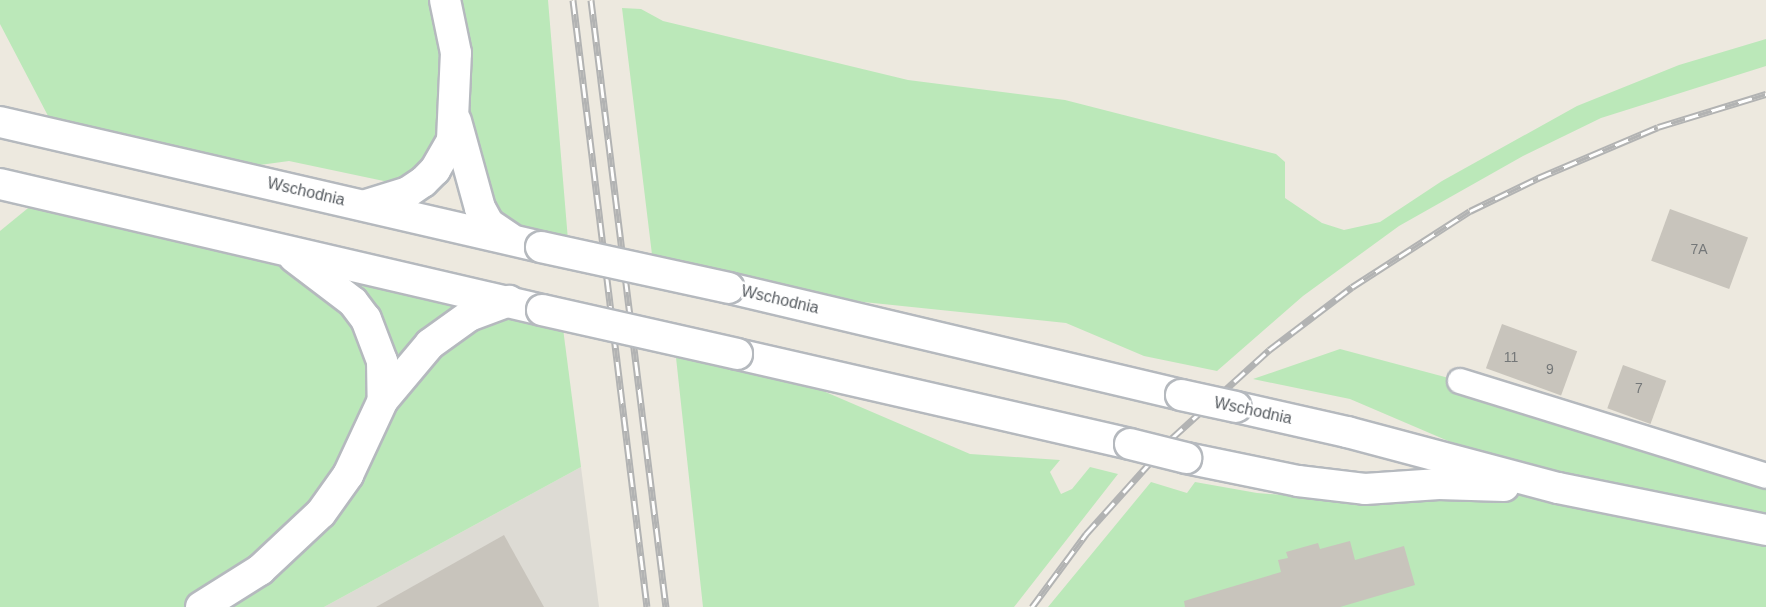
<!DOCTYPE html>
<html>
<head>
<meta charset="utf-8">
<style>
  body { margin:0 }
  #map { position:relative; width:1766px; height:607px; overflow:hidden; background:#ede9df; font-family:Arial,sans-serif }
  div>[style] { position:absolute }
  .industrial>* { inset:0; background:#dddbd4 }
  .green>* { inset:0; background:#bbe8b9 }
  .building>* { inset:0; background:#c8c4bc; transform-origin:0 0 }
  .roads { filter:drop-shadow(2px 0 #b5b9be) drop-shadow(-2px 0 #b5b9be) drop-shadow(0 2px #b5b9be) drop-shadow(0 -2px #b5b9be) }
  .minor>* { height:24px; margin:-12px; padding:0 12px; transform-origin:12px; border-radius:12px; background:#fff }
  .tertiary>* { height:30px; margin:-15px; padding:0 15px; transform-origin:15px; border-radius:15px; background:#fff }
  .rail>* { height:7px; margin-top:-3.5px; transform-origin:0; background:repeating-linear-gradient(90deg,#fff 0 14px,#b2b3b3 0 28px); box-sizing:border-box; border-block:2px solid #b2b3b3 }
  .bridges { filter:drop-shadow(2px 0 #b5b9be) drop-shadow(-2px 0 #b5b9be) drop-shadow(0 2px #b5b9be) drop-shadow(0 -2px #b5b9be) }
  .tertiary-bridge>* { height:30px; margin:-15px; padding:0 15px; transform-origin:15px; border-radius:15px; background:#fff }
  span { translate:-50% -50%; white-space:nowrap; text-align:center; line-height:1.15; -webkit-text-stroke:5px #fff; paint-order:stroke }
  .number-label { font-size:14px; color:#747778 }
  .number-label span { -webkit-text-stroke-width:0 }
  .street-label { font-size:16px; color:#585d62 }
</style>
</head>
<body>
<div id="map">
  <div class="industrial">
    <div style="clip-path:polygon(581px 467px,599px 607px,324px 607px)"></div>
  </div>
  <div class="green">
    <div style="clip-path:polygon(0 0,548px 0,569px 252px,541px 247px,475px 198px,442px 152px,398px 184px,289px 161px,229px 169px,58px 135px,0 24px)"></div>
    <div style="clip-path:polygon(622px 8px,641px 9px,663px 21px,908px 80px,1065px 100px,1276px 154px,1285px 162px,1285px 198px,1322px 223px,1344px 230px,1380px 222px,1442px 181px,1577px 106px,1679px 65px,1766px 39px,1766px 66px,1601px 118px,1523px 156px,1399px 226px,1303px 296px,1217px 371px,1144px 356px,1066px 323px,729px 288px,654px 271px)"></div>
    <div style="clip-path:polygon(44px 195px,561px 313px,581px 467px,324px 607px,0 607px,0 231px)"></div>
    <div style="clip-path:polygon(674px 339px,737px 354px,970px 454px,1060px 460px,1050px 472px,1061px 494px,1072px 489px,1090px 467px,1118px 474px,1014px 607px,703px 607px)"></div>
    <div style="clip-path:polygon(1340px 349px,1460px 381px,1766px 476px,1766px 607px,1048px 607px,1151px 482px,1187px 493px,1195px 482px,1257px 493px,1337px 499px,1556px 487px,1350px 399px,1253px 379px)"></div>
  </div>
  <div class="building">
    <div style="left:1670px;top:209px;width:83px;height:55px;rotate:20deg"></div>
    <div style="left:1502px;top:324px;width:80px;height:47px;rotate:20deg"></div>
    <div style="left:1623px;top:365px;width:46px;height:46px;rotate:20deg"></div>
    <div style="clip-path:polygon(504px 535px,544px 607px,376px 607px)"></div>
    <div style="clip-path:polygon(1350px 541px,1355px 560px,1404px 546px,1415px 585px,1340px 607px,1185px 607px,1184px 601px,1281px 572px,1278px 560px,1288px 558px,1286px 552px,1318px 543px,1320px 549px)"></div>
  </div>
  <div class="roads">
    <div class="minor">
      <div style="left:1460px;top:381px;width:320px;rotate:17.2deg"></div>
    </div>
    <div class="tertiary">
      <div style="left:456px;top:121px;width:90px;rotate:74.6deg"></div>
      <div style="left:480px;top:208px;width:18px;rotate:61deg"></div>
      <div style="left:489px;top:224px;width:25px;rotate:34deg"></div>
      <div style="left:0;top:122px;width:555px;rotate:13.01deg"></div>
      <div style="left:0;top:184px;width:556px;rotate:13.09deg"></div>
      <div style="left:366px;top:205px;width:44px;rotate:-17.2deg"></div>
      <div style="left:408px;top:192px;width:18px;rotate:-34deg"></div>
      <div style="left:423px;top:182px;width:17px;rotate:-45deg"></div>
      <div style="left:435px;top:170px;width:34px;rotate:-60deg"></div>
      <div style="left:452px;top:140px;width:87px;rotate:-87.4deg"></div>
      <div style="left:456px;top:53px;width:54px;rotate:-101.7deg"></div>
      <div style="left:294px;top:257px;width:74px;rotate:37.3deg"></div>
      <div style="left:353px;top:302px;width:21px;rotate:53deg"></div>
      <div style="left:366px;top:319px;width:45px;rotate:69.1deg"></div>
      <div style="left:382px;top:361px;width:39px;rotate:89deg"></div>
      <div style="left:729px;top:288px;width:464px;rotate:13.3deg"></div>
      <div style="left:737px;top:354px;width:403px;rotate:12.9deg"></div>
      <div style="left:1236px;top:407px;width:114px;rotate:12.7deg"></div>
      <div style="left:1347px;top:432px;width:218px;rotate:14.9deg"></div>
      <div style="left:1558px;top:488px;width:212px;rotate:11.4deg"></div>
      <div style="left:1186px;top:458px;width:114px;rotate:11.6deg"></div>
      <div style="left:1298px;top:481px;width:67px;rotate:6.8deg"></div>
      <div style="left:1365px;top:489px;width:74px;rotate:-3.9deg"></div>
      <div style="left:1439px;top:484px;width:65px;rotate:1.8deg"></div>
      <div style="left:201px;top:607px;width:70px;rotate:-32.1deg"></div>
      <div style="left:260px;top:570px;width:83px;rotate:-43.1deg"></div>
      <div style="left:321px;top:513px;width:47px;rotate:-54.6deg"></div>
      <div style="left:348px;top:475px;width:83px;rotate:-65deg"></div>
      <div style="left:383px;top:400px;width:73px;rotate:-50deg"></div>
      <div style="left:430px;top:344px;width:48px;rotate:-35.7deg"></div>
      <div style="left:469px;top:316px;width:43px;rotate:-20.6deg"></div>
    </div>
  </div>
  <div class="rail">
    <div style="left:573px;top:0;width:611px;rotate:83.05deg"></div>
    <div style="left:591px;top:0;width:612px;rotate:82.96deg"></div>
    <div style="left:1032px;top:607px;width:91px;rotate:-53.5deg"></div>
    <div style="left:1086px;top:534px;width:129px;rotate:-48.1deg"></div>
    <div style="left:1172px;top:438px;width:131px;rotate:-42.2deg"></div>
    <div style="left:1269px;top:350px;width:104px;rotate:-37.2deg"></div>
    <div style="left:1352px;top:287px;width:140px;rotate:-32.8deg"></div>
    <div style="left:1470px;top:211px;width:76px;rotate:-25.9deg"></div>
    <div style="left:1538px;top:178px;width:130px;rotate:-23deg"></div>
    <div style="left:1658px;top:127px;width:113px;rotate:-17deg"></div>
  </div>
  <div class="bridges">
    <div class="tertiary-bridge">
      <div style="left:541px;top:247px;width:192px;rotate:12.3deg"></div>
      <div style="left:542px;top:310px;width:200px;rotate:12.7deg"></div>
      <div style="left:1181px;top:395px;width:56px;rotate:12.3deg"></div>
      <div style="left:1130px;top:444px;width:58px;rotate:14deg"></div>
    </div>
  </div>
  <div class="number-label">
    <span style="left:1699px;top:249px">7A</span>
    <span style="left:1511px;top:357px">11</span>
    <span style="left:1550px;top:369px">9</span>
    <span style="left:1639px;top:388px">7</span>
  </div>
  <div class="street-label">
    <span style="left:306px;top:192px;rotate:13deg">Wschodnia</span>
    <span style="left:780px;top:300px;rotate:13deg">Wschodnia</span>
    <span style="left:1253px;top:411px;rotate:12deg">Wschodnia</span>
  </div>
</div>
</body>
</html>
